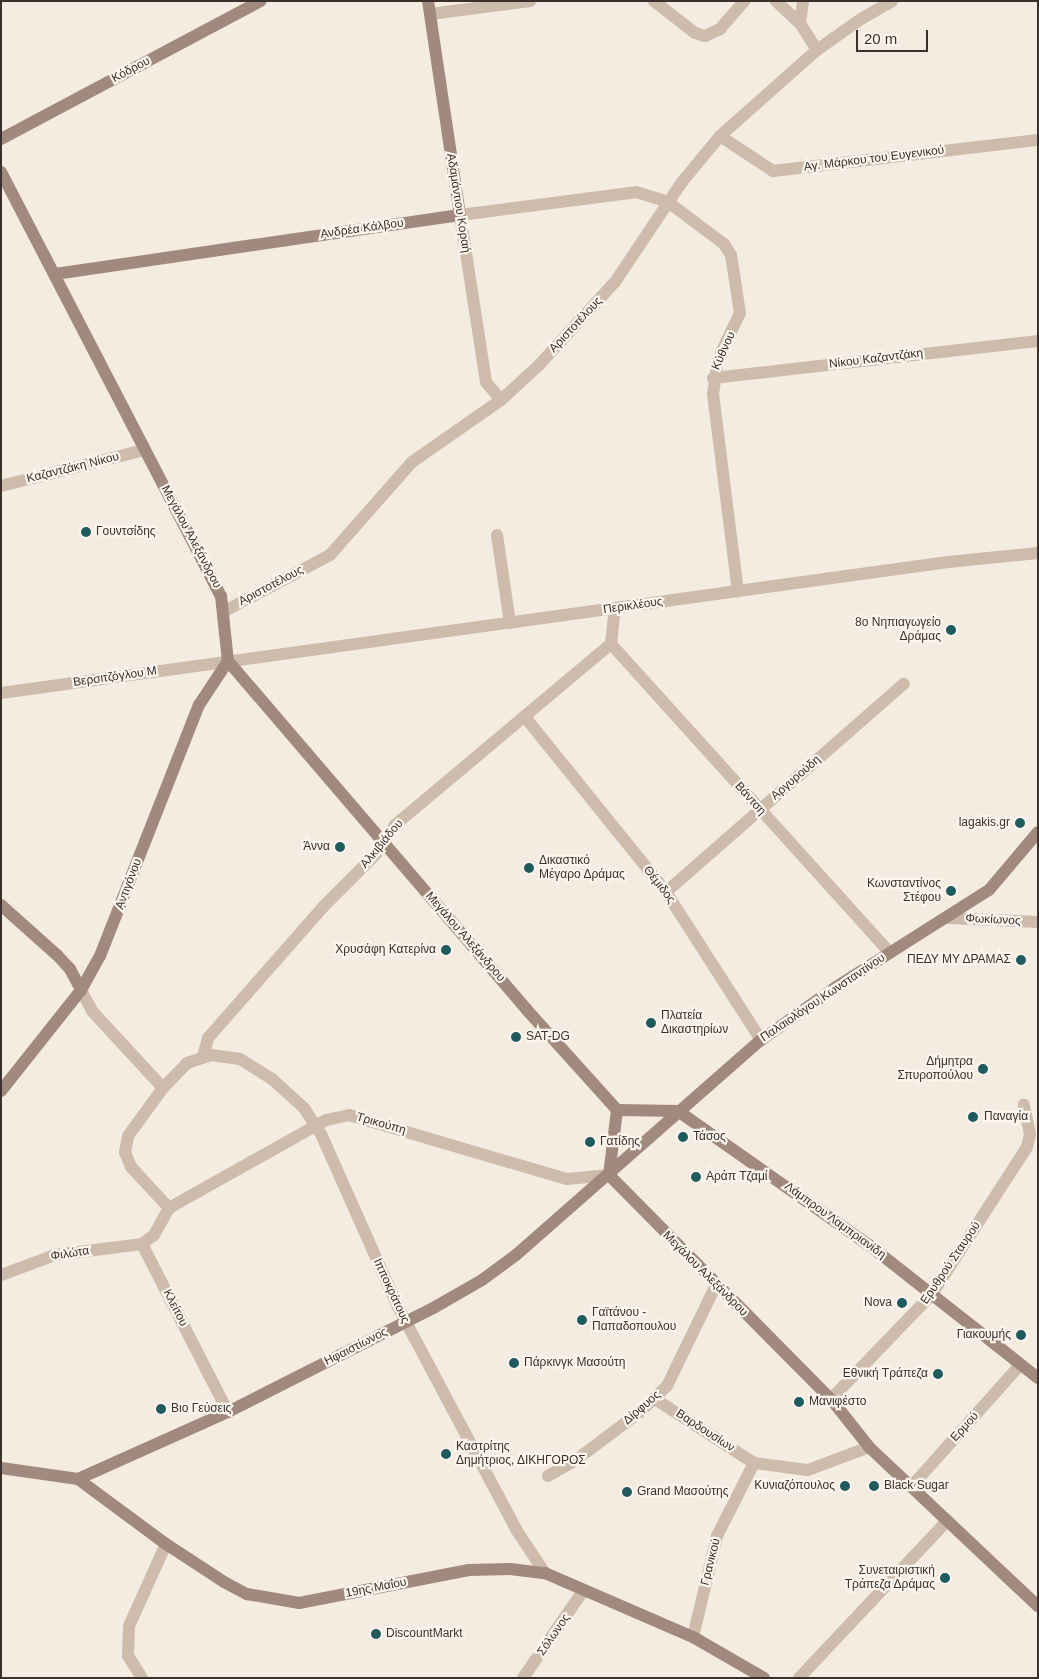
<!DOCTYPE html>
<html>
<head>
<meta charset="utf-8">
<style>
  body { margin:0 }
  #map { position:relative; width:1039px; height:1679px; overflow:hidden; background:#f4ebe1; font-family:Helvetica,sans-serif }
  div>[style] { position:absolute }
  .street>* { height:12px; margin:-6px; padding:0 6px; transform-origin:6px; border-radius:6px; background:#cdbbac }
  .secondary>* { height:12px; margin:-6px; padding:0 6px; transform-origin:6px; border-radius:6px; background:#a18a7d }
  .dots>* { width:14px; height:14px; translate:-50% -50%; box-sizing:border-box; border:2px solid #fbf5ee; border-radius:50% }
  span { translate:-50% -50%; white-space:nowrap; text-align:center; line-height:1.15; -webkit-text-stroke:4.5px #fbf5ee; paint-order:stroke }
  .street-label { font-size:12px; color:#3b302b }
  .poi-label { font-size:12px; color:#3b302b }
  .left { translate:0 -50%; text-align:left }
  .right { translate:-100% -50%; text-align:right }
  .frame { position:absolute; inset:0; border:2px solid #3b302b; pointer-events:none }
  .scale { position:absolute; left:856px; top:30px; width:72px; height:22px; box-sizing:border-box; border:2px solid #3b302b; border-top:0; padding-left:6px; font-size:15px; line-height:18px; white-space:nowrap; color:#3b302b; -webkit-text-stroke:4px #fbf5ee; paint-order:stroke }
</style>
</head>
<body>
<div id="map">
  <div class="street">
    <div style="left:654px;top:1px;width:52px;rotate:38deg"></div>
    <div style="left:695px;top:33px;width:10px;rotate:17deg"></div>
    <div style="left:705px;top:36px;width:17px;rotate:-25deg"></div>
    <div style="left:720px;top:29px;width:37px;rotate:-49deg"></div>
    <div style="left:776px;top:1px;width:33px;rotate:43deg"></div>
    <div style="left:800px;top:23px;width:32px;rotate:58deg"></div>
    <div style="left:430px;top:14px;width:101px;rotate:-7.4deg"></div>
    <div style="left:800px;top:23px;width:22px;rotate:-82deg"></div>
    <div style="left:720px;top:136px;width:64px;rotate:33.4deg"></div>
    <div style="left:773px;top:171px;width:267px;rotate:-6.7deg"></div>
    <div style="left:713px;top:378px;width:327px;rotate:-6.5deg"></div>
    <div style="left:501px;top:400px;width:23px;rotate:-130deg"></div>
    <div style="left:486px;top:382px;width:169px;rotate:-98.8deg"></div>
    <div style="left:460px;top:215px;width:177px;rotate:-7.4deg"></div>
    <div style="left:636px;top:192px;width:34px;rotate:17deg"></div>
    <div style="left:668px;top:202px;width:70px;rotate:36.9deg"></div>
    <div style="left:724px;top:244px;width:13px;rotate:58deg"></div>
    <div style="left:731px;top:255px;width:59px;rotate:81.2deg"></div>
    <div style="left:740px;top:313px;width:51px;rotate:115.6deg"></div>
    <div style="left:718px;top:359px;width:35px;rotate:98deg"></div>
    <div style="left:713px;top:394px;width:199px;rotate:82.8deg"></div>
    <div style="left:1px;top:486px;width:147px;rotate:-14.1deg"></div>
    <div style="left:497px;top:535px;width:89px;rotate:81.6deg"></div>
    <div style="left:225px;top:611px;width:119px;rotate:-28.1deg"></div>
    <div style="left:330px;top:555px;width:124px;rotate:-48.6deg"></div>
    <div style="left:412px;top:462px;width:108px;rotate:-34.9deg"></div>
    <div style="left:501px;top:400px;width:53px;rotate:-42.7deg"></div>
    <div style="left:540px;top:364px;width:111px;rotate:-47.6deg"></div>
    <div style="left:615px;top:282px;width:120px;rotate:-56.2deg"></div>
    <div style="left:682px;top:182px;width:60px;rotate:-50.4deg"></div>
    <div style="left:720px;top:136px;width:130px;rotate:-41.6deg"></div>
    <div style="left:817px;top:50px;width:54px;rotate:-35.2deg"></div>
    <div style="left:861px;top:19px;width:36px;rotate:-30deg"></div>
    <div style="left:611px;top:644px;width:416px;rotate:47.9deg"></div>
    <div style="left:1px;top:693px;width:956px;rotate:-7.88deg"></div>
    <div style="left:948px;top:562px;width:90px;rotate:-5.7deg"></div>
    <div style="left:525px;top:717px;width:225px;rotate:51.1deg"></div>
    <div style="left:666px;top:892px;width:176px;rotate:57.3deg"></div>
    <div style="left:666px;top:892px;width:316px;rotate:-41.2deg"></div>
    <div style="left:948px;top:918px;width:90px;rotate:2.5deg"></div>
    <div style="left:81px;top:990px;width:24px;rotate:62deg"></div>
    <div style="left:92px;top:1011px;width:105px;rotate:47.3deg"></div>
    <div style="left:203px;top:1056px;width:19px;rotate:-74deg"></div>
    <div style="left:208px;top:1038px;width:174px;rotate:-48.7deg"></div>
    <div style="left:323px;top:907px;width:75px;rotate:-45deg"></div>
    <div style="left:376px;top:854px;width:35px;rotate:-57deg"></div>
    <div style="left:395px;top:825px;width:282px;rotate:-40deg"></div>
    <div style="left:611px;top:644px;width:36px;rotate:-84deg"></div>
    <div style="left:169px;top:1208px;width:56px;rotate:-132.8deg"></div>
    <div style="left:131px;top:1167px;width:16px;rotate:-112deg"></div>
    <div style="left:125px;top:1152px;width:16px;rotate:-79deg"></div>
    <div style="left:128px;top:1136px;width:59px;rotate:-53.9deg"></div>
    <div style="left:163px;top:1088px;width:35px;rotate:-46deg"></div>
    <div style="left:187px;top:1063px;width:25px;rotate:-18deg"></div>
    <div style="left:211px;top:1055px;width:29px;rotate:8deg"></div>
    <div style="left:240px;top:1059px;width:38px;rotate:32deg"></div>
    <div style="left:272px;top:1079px;width:43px;rotate:42.2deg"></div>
    <div style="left:304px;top:1108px;width:31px;rotate:57deg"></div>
    <div style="left:321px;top:1134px;width:189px;rotate:66deg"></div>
    <div style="left:398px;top:1307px;width:254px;rotate:62deg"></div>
    <div style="left:517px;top:1531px;width:50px;rotate:56.3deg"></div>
    <div style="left:169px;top:1208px;width:180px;rotate:-29.3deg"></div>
    <div style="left:326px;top:1120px;width:24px;rotate:-12deg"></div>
    <div style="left:349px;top:1115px;width:227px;rotate:16.4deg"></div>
    <div style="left:567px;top:1179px;width:42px;rotate:-5.4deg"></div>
    <div style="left:169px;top:1208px;width:31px;rotate:119deg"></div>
    <div style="left:154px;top:1235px;width:15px;rotate:143deg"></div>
    <div style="left:142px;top:1244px;width:189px;rotate:62.9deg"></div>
    <div style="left:1px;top:1275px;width:58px;rotate:-20.3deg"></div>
    <div style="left:55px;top:1255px;width:88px;rotate:-7.2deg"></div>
    <div style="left:655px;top:1399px;width:118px;rotate:32.9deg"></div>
    <div style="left:831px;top:1399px;width:146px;rotate:-46.1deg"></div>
    <div style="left:932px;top:1294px;width:175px;rotate:-57.1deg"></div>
    <div style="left:1027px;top:1147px;width:13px;rotate:-77deg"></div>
    <div style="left:1030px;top:1134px;width:30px;rotate:-102deg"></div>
    <div style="left:548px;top:1476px;width:32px;rotate:-30deg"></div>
    <div style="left:576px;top:1460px;width:81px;rotate:-37deg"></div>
    <div style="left:641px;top:1411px;width:36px;rotate:-44deg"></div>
    <div style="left:667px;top:1386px;width:112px;rotate:-64.1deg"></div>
    <div style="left:911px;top:1487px;width:162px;rotate:-48.2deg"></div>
    <div style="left:693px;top:1637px;width:104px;rotate:-76.6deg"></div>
    <div style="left:717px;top:1536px;width:82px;rotate:-63.1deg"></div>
    <div style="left:754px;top:1463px;width:54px;rotate:7.4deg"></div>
    <div style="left:808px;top:1470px;width:65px;rotate:-20.7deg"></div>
    <div style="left:142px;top:1678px;width:26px;rotate:-122deg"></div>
    <div style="left:128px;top:1656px;width:30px;rotate:-88deg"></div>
    <div style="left:129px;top:1626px;width:90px;rotate:-65.7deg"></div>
    <div style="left:523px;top:1678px;width:106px;rotate:-55.4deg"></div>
    <div style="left:799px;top:1678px;width:216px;rotate:-46.7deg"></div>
  </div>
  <div class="secondary">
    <div style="left:1px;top:139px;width:294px;rotate:-28deg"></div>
    <div style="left:1px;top:172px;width:478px;rotate:62.6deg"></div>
    <div style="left:221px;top:596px;width:65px;rotate:83.9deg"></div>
    <div style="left:228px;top:661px;width:460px;rotate:49.4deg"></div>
    <div style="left:527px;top:1010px;width:135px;rotate:48deg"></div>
    <div style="left:617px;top:1110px;width:65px;rotate:97deg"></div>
    <div style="left:609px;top:1175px;width:315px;rotate:45.3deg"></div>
    <div style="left:831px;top:1399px;width:61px;rotate:51.6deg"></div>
    <div style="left:869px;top:1447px;width:232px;rotate:43.3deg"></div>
    <div style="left:55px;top:274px;width:409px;rotate:-8.3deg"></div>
    <div style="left:460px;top:215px;width:216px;rotate:-98.5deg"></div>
    <div style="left:1px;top:905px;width:75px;rotate:41.8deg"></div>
    <div style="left:57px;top:955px;width:19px;rotate:47deg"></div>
    <div style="left:70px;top:969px;width:24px;rotate:62deg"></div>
    <div style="left:1px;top:1091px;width:129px;rotate:-51.6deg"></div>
    <div style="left:81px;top:990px;width:39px;rotate:-61deg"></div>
    <div style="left:100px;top:956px;width:270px;rotate:-68.5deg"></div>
    <div style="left:199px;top:705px;width:53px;rotate:-56.6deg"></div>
    <div style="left:617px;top:1110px;width:61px;rotate:0.9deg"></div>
    <div style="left:678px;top:1111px;width:233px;rotate:35.1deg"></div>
    <div style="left:869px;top:1245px;width:215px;rotate:38.2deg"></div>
    <div style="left:1px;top:1468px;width:78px;rotate:8.1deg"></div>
    <div style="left:78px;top:1479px;width:109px;rotate:36.5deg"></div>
    <div style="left:166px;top:1544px;width:69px;rotate:33.2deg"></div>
    <div style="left:224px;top:1582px;width:26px;rotate:28deg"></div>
    <div style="left:247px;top:1594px;width:53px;rotate:9.8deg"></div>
    <div style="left:299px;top:1603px;width:173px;rotate:-11deg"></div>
    <div style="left:469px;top:1570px;width:41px;rotate:-1.4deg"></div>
    <div style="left:510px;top:1569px;width:35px;rotate:7deg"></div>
    <div style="left:545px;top:1573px;width:161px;rotate:23.4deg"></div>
    <div style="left:693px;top:1637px;width:82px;rotate:30deg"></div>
    <div style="left:78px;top:1479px;width:164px;rotate:-24.1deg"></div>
    <div style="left:228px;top:1412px;width:232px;rotate:-26.9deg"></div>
    <div style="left:435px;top:1307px;width:54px;rotate:-29.9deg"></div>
    <div style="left:482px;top:1280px;width:42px;rotate:-36.3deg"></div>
    <div style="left:516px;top:1255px;width:326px;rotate:-41.3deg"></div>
    <div style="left:761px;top:1040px;width:92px;rotate:-35.2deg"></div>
    <div style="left:836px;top:987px;width:181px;rotate:-32.4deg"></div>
    <div style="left:989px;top:890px;width:76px;rotate:-49.8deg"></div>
  </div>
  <div class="dots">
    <div style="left:86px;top:532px;background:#1f5a5e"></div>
    <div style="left:951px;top:630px;background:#1f5a5e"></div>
    <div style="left:1020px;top:823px;background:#1f5a5e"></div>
    <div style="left:340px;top:847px;background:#1f5a5e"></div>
    <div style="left:529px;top:868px;background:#1f5a5e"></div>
    <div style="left:951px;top:891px;background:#1f5a5e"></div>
    <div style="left:446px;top:950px;background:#1f5a5e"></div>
    <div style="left:1021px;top:960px;background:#1f5a5e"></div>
    <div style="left:651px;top:1023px;background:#1f5a5e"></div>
    <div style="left:516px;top:1037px;background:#1f5a5e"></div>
    <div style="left:983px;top:1069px;background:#1f5a5e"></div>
    <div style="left:973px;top:1117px;background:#1f5a5e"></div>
    <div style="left:683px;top:1137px;background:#1f5a5e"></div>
    <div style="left:590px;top:1142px;background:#1f5a5e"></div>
    <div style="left:696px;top:1177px;background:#1f5a5e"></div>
    <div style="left:902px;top:1303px;background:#1f5a5e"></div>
    <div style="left:582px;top:1320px;background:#1f5a5e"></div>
    <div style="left:1021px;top:1335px;background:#1f5a5e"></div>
    <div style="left:514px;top:1363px;background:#1f5a5e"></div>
    <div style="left:938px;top:1374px;background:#1f5a5e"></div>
    <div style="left:799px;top:1402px;background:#1f5a5e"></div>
    <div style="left:161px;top:1409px;background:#1f5a5e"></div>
    <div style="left:446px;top:1454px;background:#1f5a5e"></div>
    <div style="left:845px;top:1486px;background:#1f5a5e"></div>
    <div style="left:874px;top:1486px;background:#1f5a5e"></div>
    <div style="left:627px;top:1492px;background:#1f5a5e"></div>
    <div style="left:945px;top:1578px;background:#1f5a5e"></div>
    <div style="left:376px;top:1634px;background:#1f5a5e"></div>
  </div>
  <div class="street-label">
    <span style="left:131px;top:70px;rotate:-28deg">Κόδρου</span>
    <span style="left:874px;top:159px;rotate:-7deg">Αγ. Μάρκου του Ευγενικού</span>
    <span style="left:458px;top:203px;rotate:81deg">Αδαμάντιου Κοραή</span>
    <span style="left:362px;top:229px;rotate:-8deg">Ανδρέα Κάλβου</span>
    <span style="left:576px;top:325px;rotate:-47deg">Αριστοτέλους</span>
    <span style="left:724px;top:351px;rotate:-66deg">Κύθνου</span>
    <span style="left:876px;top:359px;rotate:-7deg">Νίκου Καζαντζάκη</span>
    <span style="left:73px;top:468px;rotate:-14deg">Καζαντζάκη Νίκου</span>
    <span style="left:191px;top:537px;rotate:62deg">Μεγάλου Αλεξάνδρου</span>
    <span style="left:271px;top:586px;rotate:-28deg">Αριστοτέλους</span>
    <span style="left:633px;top:606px;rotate:-8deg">Περικλέους</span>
    <span style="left:115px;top:677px;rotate:-8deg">Βερσιτζόγλου Μ</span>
    <span style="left:796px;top:778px;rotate:-41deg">Αργυρούδη</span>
    <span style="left:750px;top:799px;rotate:48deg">Βάντση</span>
    <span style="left:382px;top:844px;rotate:-50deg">Αλκιβιάδου</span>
    <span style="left:129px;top:884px;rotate:-69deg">Αντιγόνου</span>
    <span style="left:659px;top:885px;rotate:52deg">Θέμιδος</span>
    <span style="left:993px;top:920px;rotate:3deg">Φωκίωνος</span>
    <span style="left:465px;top:937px;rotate:49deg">Μεγάλου Αλεξάνδρου</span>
    <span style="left:823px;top:998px;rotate:-34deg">Παλαιολόγου Κωνσταντίνου</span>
    <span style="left:381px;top:1124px;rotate:16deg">Τρικούπη</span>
    <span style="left:835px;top:1221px;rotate:36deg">Λάμπρου Λαμπριανίδη</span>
    <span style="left:70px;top:1254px;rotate:-9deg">Φιλώτα</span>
    <span style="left:951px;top:1263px;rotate:-56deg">Ερυθρού Σταυρού</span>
    <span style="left:705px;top:1274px;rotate:45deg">Μεγάλου Αλεξάνδρου</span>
    <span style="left:391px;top:1291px;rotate:65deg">Ιπποκράτους</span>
    <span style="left:175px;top:1308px;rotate:63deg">Κλείτου</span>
    <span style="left:356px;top:1347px;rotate:-27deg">Ηφαιστίωνος</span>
    <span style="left:642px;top:1408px;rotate:-41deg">Δίρφυος</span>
    <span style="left:965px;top:1427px;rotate:-48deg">Ερμού</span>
    <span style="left:705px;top:1431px;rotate:33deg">Βαρδουσίων</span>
    <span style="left:711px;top:1562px;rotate:-76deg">Γρανικού</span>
    <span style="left:376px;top:1588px;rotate:-11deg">19ης Μαΐου</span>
    <span style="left:554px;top:1635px;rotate:-55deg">Σόλωνος</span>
  </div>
  <div class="poi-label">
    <span class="left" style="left:96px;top:532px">Γουντσίδης</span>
    <span class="right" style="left:941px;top:630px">8ο Νηπιαγωγείο<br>Δράμας</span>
    <span class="right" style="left:1010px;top:823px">lagakis.gr</span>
    <span class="right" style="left:330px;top:847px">Άννα</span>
    <span class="left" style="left:539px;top:868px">Δικαστικό<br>Μέγαρο Δράμας</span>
    <span class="right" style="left:941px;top:891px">Κωνσταντίνος<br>Στέφου</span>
    <span class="right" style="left:436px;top:950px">Χρυσάφη Κατερίνα</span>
    <span class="right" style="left:1011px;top:960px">ΠΕΔΥ ΜΥ ΔΡΑΜΑΣ</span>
    <span class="left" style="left:661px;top:1023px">Πλατεία<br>Δικαστηρίων</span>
    <span class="left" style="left:526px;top:1037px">SAT-DG</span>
    <span class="right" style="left:973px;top:1069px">Δήμητρα<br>Σπυροπούλου</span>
    <span class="left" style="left:984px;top:1117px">Παναγία</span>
    <span class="left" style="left:693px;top:1137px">Τάσος</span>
    <span class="left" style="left:600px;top:1142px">Γατίδης</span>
    <span class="left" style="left:706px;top:1177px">Αράπ Τζαμί</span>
    <span class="right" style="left:892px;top:1303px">Nova</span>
    <span class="left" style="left:592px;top:1320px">Γαϊτάνου -<br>Παπαδοπουλου</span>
    <span class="right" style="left:1011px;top:1335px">Γιακουμής</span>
    <span class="left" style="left:524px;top:1363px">Πάρκινγκ Μασούτη</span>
    <span class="right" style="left:928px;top:1374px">Εθνική Τράπεζα</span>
    <span class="left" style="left:809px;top:1402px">Μανιφέστο</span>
    <span class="left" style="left:171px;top:1409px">Βιο Γεύσεις</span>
    <span class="left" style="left:456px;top:1454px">Καστρίτης<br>Δημήτριος, ΔΙΚΗΓΟΡΟΣ</span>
    <span class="right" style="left:835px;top:1486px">Κυνιαζόπουλος</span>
    <span class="left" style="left:884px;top:1486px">Black Sugar</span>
    <span class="left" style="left:637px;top:1492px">Grand Μασούτης</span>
    <span class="right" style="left:935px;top:1578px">Συνεταιριστική<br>Τράπεζα Δράμας</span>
    <span class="left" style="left:386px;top:1634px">DiscountMarkt</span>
  </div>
  <div class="frame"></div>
  <div class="scale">20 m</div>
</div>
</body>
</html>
